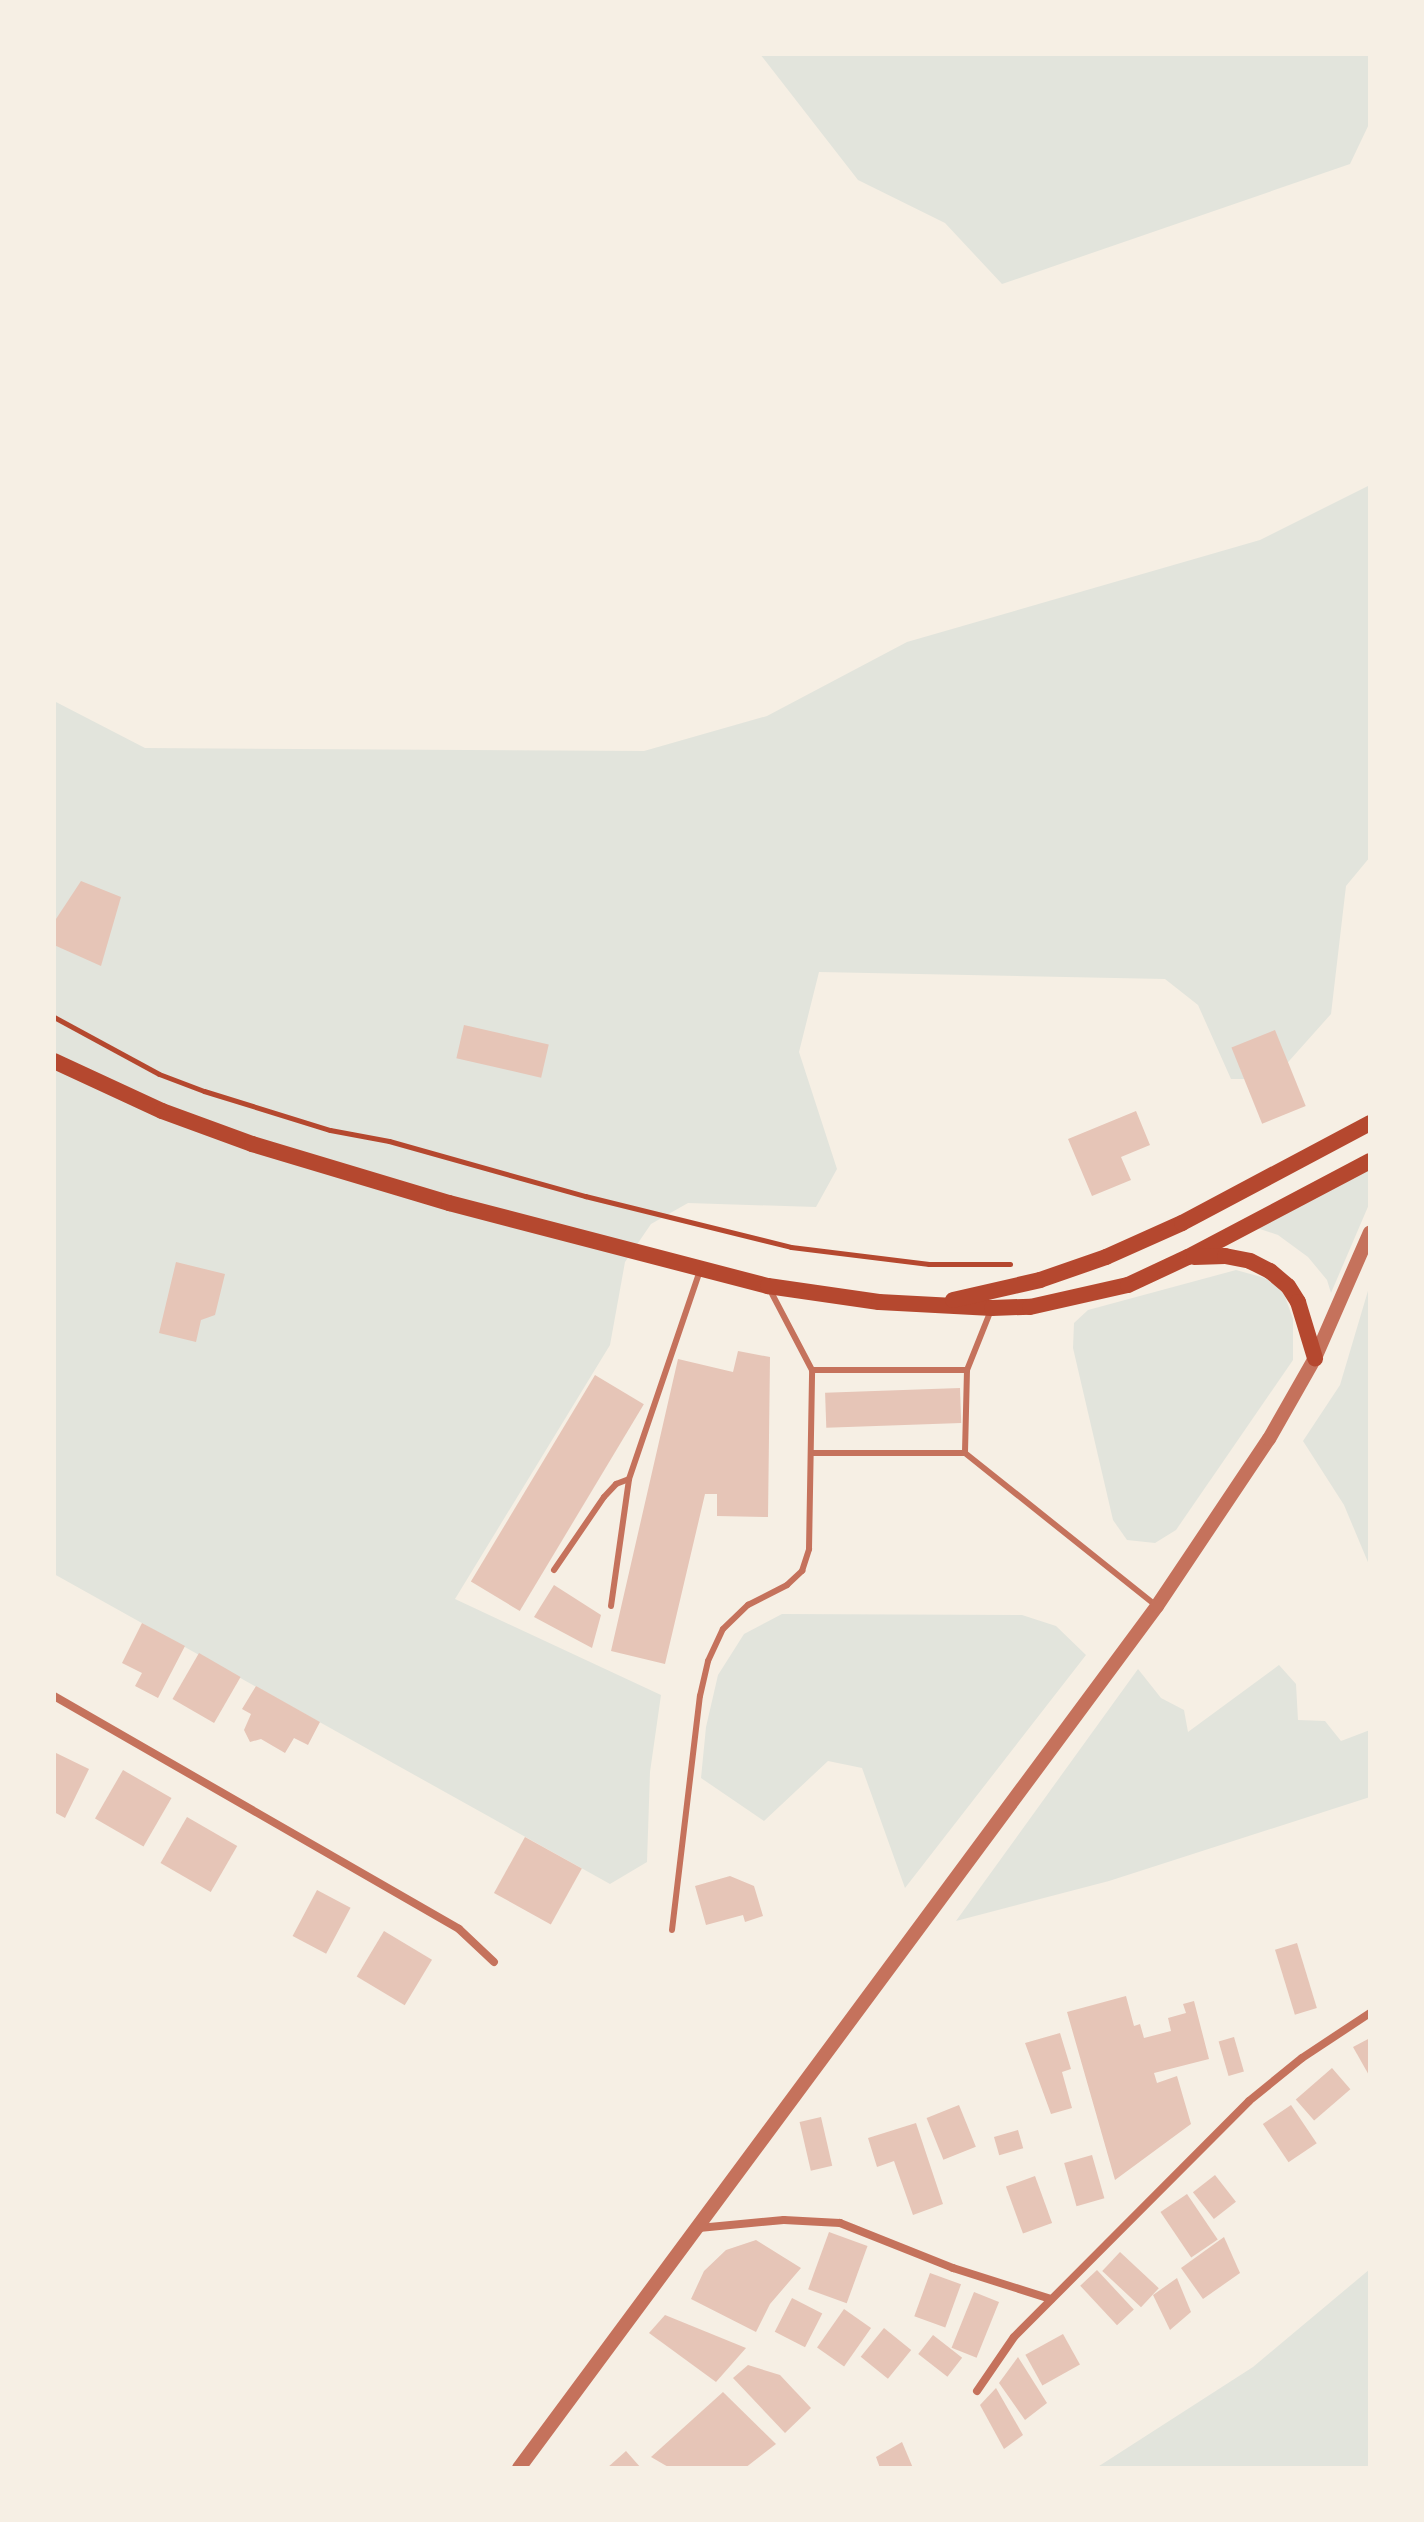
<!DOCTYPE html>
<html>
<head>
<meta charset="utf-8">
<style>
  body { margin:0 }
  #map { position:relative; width:1424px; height:2522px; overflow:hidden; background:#f6efe4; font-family:"Space Grotesk",sans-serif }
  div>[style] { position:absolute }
  .green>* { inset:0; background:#e2e4dc }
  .building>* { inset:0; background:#e6c5b7; transform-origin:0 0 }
  .path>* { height:5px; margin:-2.5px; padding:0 2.5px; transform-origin:2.5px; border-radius:2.5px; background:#b5482f }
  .service>* { height:6px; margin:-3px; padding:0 3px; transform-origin:3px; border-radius:3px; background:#c5725c }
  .minor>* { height:8px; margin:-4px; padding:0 4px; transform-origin:4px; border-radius:4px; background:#c5725c }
  .tertiary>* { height:14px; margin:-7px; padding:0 7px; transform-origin:7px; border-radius:7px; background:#c5725c }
  .secondary>* { height:16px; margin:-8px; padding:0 8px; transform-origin:8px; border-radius:8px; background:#b5482f }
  span { translate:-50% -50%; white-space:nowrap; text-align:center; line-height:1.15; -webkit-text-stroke:6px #f6efe4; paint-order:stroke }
  .frame { position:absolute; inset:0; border:56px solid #f6efe4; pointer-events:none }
</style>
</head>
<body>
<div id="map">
  <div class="green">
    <div style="clip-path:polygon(760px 54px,1370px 54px,1370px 122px,1350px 164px,1002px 284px,945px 223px,858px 180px)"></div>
    <div style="clip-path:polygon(1370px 485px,1370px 857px,1346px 886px,1331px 1014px,1273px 1079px,1231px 1079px,1198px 1005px,1165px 979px,819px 972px,799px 1052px,837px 1169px,816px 1207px,688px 1203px,651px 1224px,625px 1262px,610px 1345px,455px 1599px,661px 1695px,650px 1772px,647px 1862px,610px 1884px,54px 1574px,54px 701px,145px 748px,644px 751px,767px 716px,907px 642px,1260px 540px)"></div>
    <div style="clip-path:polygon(1370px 1169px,1370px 1202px,1331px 1293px,1327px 1280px,1308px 1257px,1278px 1235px,1257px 1228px)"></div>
    <div style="clip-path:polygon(1236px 1270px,1265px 1278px,1283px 1291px,1293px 1319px,1293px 1360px,1176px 1530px,1155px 1543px,1127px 1540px,1113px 1520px,1073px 1348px,1074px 1323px,1088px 1310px)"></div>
    <div style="clip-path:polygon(1370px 1284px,1370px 1567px,1344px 1505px,1303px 1441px,1340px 1385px)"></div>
    <div style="clip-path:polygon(782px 1614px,1022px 1615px,1056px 1626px,1086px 1655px,905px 1888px,862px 1768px,828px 1761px,764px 1821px,701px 1778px,706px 1727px,718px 1675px,744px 1634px)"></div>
    <div style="clip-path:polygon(1279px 1665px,1296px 1684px,1298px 1720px,1325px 1721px,1341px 1741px,1370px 1730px,1370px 1797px,1109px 1881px,956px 1921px,1138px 1669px,1161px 1698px,1184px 1710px,1188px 1732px)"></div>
    <div style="clip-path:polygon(1370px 2269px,1370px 2468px,1096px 2468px,1253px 2367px)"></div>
  </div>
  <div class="building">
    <div style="clip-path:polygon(81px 881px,121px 897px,101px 966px,54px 945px,54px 922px)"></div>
    <div style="left:464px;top:1025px;width:87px;height:34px;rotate:13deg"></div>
    <div style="left:1275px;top:1030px;width:82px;height:47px;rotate:68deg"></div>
    <div style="clip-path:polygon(1136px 1111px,1150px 1145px,1121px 1157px,1131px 1180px,1092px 1196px,1068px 1139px)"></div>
    <div style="clip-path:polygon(176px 1262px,225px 1274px,215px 1315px,201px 1320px,196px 1342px,159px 1333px)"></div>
    <div style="clip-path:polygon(738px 1351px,770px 1357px,768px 1517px,717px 1516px,717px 1494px,705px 1494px,665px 1664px,611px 1651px,678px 1359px,733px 1372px)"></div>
    <div style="left:595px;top:1375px;width:57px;height:241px;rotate:31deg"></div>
    <div style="left:960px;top:1388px;width:35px;height:135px;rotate:88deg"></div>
    <div style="clip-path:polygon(554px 1585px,601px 1615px,592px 1648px,534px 1617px)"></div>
    <div style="clip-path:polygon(142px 1623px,185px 1646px,158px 1698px,135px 1686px,142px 1673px,122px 1663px)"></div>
    <div style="left:199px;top:1653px;width:48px;height:53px;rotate:30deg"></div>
    <div style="clip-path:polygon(256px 1686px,320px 1722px,308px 1745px,294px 1738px,285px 1753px,261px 1739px,250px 1742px,244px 1730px,251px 1714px,242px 1709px)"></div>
    <div style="clip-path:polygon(54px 1752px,89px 1769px,65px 1818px,54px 1812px)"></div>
    <div style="left:123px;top:1770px;width:56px;height:56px;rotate:30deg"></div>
    <div style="left:187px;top:1817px;width:58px;height:53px;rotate:30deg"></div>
    <div style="left:525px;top:1837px;width:65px;height:64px;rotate:29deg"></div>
    <div style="clip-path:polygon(730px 1876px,754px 1886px,763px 1916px,745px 1922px,743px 1915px,706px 1925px,695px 1886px)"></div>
    <div style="left:317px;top:1890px;width:38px;height:52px;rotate:28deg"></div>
    <div style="left:384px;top:1931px;width:56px;height:53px;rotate:31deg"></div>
    <div style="left:1297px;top:1943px;width:68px;height:23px;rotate:73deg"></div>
    <div style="clip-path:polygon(1126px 1996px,1134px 2026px,1140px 2024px,1144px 2038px,1171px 2031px,1168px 2018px,1186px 2013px,1183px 2004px,1194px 2001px,1209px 2059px,1154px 2073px,1157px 2083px,1177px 2076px,1191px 2124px,1115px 2180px,1067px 2012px)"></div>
    <div style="clip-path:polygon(1060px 2033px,1071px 2069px,1062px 2072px,1072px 2108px,1051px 2114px,1025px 2043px)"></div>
    <div style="left:1234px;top:2037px;width:36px;height:16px;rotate:74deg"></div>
    <div style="clip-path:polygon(1370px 2038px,1370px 2077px,1353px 2047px)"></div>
    <div style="left:1332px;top:2068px;width:28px;height:48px;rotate:49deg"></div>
    <div style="left:959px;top:2105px;width:45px;height:35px;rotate:68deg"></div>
    <div style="left:1291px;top:2105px;width:46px;height:34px;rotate:56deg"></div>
    <div style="left:821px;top:2117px;width:50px;height:22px;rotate:77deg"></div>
    <div style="clip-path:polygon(916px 2123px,943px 2204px,913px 2215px,894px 2161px,877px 2167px,868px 2138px)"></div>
    <div style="left:1018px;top:2130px;width:19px;height:25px;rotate:74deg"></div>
    <div style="left:1092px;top:2155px;width:45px;height:29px;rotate:74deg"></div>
    <div style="left:1215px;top:2175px;width:34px;height:28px;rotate:52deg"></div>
    <div style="left:1035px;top:2176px;width:50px;height:31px;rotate:70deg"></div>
    <div style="left:1187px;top:2194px;width:55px;height:32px;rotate:56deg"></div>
    <div style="left:829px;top:2232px;width:41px;height:61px;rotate:20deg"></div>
    <div style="clip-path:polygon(1224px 2237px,1240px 2273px,1203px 2299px,1181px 2268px)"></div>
    <div style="clip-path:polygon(756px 2240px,801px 2268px,770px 2304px,756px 2332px,691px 2299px,704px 2271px,726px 2250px)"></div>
    <div style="left:1120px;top:2252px;width:53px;height:26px;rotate:43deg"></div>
    <div style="left:1097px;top:2270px;width:54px;height:23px;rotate:47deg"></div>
    <div style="left:930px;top:2273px;width:33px;height:46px;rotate:20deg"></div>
    <div style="clip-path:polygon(1177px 2278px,1191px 2312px,1170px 2330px,1153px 2295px)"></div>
    <div style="left:974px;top:2292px;width:27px;height:60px;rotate:22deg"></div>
    <div style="left:792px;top:2298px;width:34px;height:38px;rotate:27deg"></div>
    <div style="left:844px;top:2309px;width:33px;height:47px;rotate:35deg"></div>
    <div style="clip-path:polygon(665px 2315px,746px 2348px,716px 2382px,649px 2333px)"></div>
    <div style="left:884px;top:2328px;width:35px;height:37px;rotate:39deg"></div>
    <div style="left:1063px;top:2334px;width:35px;height:43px;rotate:61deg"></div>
    <div style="left:933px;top:2335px;width:37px;height:24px;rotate:38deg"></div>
    <div style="clip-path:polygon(1018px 2357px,1047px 2403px,1025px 2420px,999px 2383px)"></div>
    <div style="clip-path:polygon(748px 2365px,780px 2375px,811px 2408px,785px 2433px,733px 2378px)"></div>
    <div style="clip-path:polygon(996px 2388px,1023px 2435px,1004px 2449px,980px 2405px)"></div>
    <div style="clip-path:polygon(723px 2392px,776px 2444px,745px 2468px,670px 2468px,651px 2457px)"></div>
    <div style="clip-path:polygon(902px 2442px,913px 2468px,880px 2468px,876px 2457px)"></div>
    <div style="clip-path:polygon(626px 2451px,641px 2468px,607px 2468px)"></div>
  </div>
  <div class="path">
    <div style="left:54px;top:1017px;width:119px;rotate:28.5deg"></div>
    <div style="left:159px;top:1074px;width:48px;rotate:20.7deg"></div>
    <div style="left:204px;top:1091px;width:132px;rotate:17.2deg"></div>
    <div style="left:330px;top:1130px;width:60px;rotate:10.6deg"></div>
    <div style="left:389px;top:1141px;width:204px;rotate:15.7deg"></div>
    <div style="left:585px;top:1196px;width:212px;rotate:13.9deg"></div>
    <div style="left:791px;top:1247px;width:139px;rotate:7deg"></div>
    <div style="left:929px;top:1264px;width:81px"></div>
  </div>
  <div class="service">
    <div style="left:991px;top:1310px;width:65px;rotate:111.8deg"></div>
    <div style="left:967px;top:1370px;width:83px;rotate:91.4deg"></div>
    <div style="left:965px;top:1453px;width:246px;rotate:38.6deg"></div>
    <div style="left:812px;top:1370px;width:155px"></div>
    <div style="left:811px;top:1453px;width:154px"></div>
    <div style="left:554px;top:1570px;width:88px;rotate:-55.6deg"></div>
    <div style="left:604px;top:1497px;width:18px;rotate:-47deg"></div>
    <div style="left:616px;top:1484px;width:14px;rotate:-21deg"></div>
    <div style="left:611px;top:1606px;width:128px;rotate:-81.9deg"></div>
    <div style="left:629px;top:1479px;width:220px;rotate:-71.2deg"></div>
    <div style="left:672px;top:1930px;width:236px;rotate:-83.2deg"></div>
    <div style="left:700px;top:1696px;width:36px;rotate:-77deg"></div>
    <div style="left:708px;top:1661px;width:35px;rotate:-65deg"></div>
    <div style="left:723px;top:1629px;width:35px;rotate:-44deg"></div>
    <div style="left:748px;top:1605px;width:44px;rotate:-27.1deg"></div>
    <div style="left:787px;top:1585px;width:21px;rotate:-43deg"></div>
    <div style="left:802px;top:1571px;width:23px;rotate:-72deg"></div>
    <div style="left:809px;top:1549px;width:179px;rotate:-89deg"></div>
    <div style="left:812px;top:1370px;width:93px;rotate:-117.7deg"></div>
  </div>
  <div class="minor">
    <div style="left:54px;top:1696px;width:467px;rotate:29.9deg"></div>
    <div style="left:459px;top:1929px;width:48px;rotate:43.3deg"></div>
    <div style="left:699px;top:2228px;width:85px;rotate:-5.4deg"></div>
    <div style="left:784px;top:2220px;width:56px;rotate:3.1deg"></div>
    <div style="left:840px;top:2223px;width:122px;rotate:21.7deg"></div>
    <div style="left:953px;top:2268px;width:103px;rotate:17.6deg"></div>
    <div style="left:977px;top:2391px;width:65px;rotate:-55.6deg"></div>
    <div style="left:1014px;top:2337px;width:333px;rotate:-45.1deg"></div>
    <div style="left:1249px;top:2101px;width:68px;rotate:-39.1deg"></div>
    <div style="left:1302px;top:2058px;width:82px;rotate:-33.5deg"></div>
  </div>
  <div class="tertiary">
    <div style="left:519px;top:2468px;width:1072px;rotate:-53.49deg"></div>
    <div style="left:1157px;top:1606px;width:201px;rotate:-56.2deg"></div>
    <div style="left:1269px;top:1439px;width:93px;rotate:-60.4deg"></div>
    <div style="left:1315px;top:1358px;width:137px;rotate:-66.4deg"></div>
  </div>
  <div class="secondary">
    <div style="left:54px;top:1061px;width:119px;rotate:24.8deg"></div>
    <div style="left:162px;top:1111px;width:96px;rotate:20.1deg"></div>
    <div style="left:252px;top:1144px;width:206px;rotate:16.7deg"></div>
    <div style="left:449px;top:1203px;width:330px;rotate:14.6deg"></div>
    <div style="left:768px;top:1286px;width:112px;rotate:8.2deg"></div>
    <div style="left:879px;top:1302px;width:113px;rotate:3deg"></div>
    <div style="left:992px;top:1308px;width:38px;rotate:-2deg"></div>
    <div style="left:1030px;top:1307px;width:100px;rotate:-12.7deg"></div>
    <div style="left:1128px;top:1285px;width:66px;rotate:-25deg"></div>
    <div style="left:1188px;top:1257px;width:206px;rotate:-27.8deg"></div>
    <div style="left:1194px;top:1257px;width:31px;rotate:-2deg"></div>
    <div style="left:1225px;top:1256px;width:25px;rotate:11deg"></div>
    <div style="left:1250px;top:1261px;width:22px;rotate:27deg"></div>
    <div style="left:1270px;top:1271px;width:23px;rotate:40deg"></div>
    <div style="left:1288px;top:1286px;width:19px;rotate:58deg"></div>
    <div style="left:1298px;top:1302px;width:59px;rotate:73.1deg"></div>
    <div style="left:953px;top:1300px;width:89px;rotate:-12.9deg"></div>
    <div style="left:1040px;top:1280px;width:70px;rotate:-19.2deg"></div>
    <div style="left:1106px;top:1257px;width:83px;rotate:-24.1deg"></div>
    <div style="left:1182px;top:1223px;width:213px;rotate:-28deg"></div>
  </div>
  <div class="frame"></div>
</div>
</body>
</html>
